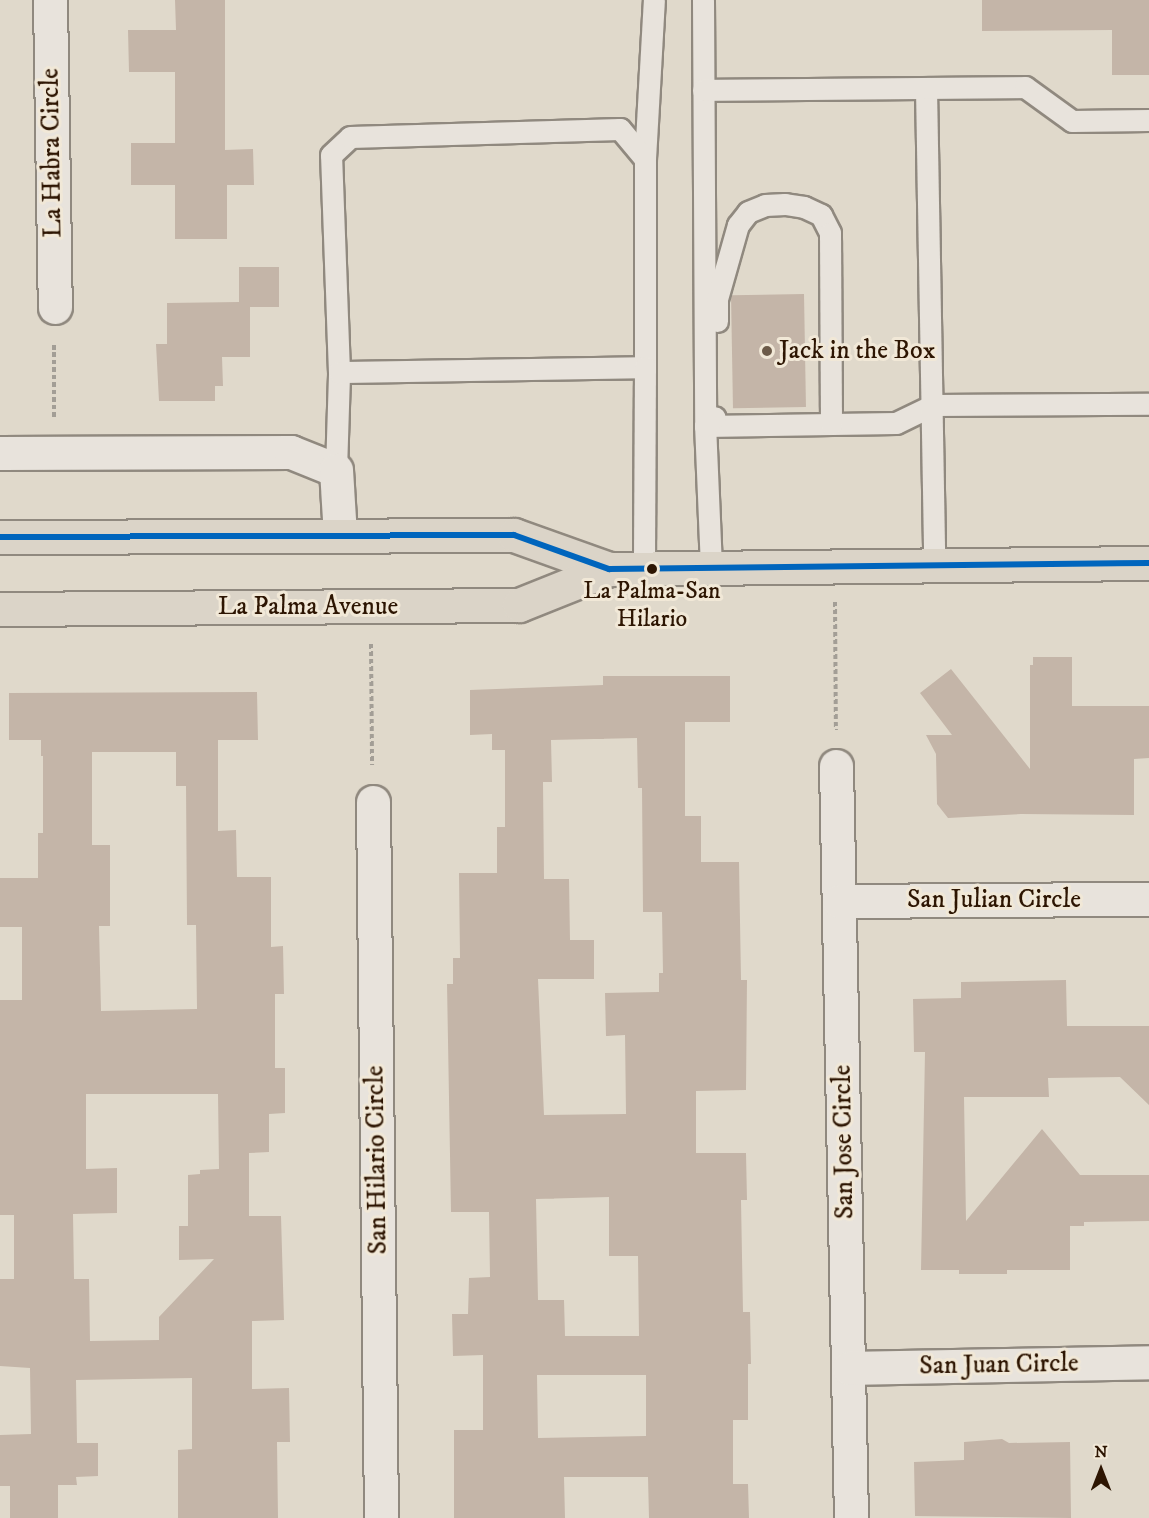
<!DOCTYPE html>
<html>
<head>
<meta charset="utf-8">
<style>
  body { margin:0 }
  #map { position:relative; width:1149px; height:1518px; overflow:hidden; background:#e0d9cb; font-family:"IM FELL DW Pica",serif }
  div>[style] { position:absolute }
  .building>* { inset:0; background:#c4b5a8; transform-origin:0 0 }
  .path>* { height:4px; margin-top:-2px; transform-origin:0; background:repeating-linear-gradient(90deg,#a39e96 0 4.5px,transparent 0 7.5px) }
  .roads { filter:drop-shadow(2px 0 #90897f) drop-shadow(-2px 0 #90897f) drop-shadow(0 2px #90897f) drop-shadow(0 -2px #90897f) }
  .service>* { height:21px; margin:-10.5px; padding:0 10.5px; transform-origin:10.5px; border-radius:10.5px; background:#e8e3dc }
  .minor>* { height:33px; margin:-16.5px; padding:0 16.5px; transform-origin:16.5px; border-radius:16.5px; background:#e8e3dc }
  .primary>* { height:33px; margin:-16.5px; padding:0 16.5px; transform-origin:16.5px; border-radius:16.5px; background:#dbd4c8 }
  .bus-1>* { height:6px; margin:-3px; padding:0 3px; transform-origin:3px; border-radius:3px; background:#0065bd }
  .dots>* { width:16px; height:16px; translate:-50% -50%; box-sizing:border-box; border:3px solid #f1e8d7; border-radius:50% }
  span { translate:-50% -50%; white-space:nowrap; text-align:center; line-height:1.15; -webkit-text-stroke:6px #f1e8d7; paint-order:stroke }
  .bus-label { font-size:24px; color:#2d1502 }
  .street-label { font-size:26px; color:#2d1502 }
  .poi-label { font-size:26px; color:#2d1502 }
  .left { translate:0 -50%; text-align:left }
  .north { position:absolute; left:1071px; top:1440px; width:60px; height:60px; -webkit-text-stroke:4px #f1e8d7; paint-order:stroke; rotate:0deg; font-size:16px; font-weight:700; line-height:24px; text-align:center; color:#2d1502 }
  .north::after { content:''; display:block; margin:auto; width:21px; height:27px; background:#2d1502; clip-path:polygon(50% 0,100% 100%,50% 72%,0 100%) }
</style>
</head>
<body>
<div id="map">
  <div class="building">
    <div style="clip-path:polygon(175px 0,225px 0,225px 150px,253px 149px,254px 185px,227px 185px,227px 239px,175px 239px,175px 185px,131px 185px,131px 143px,175px 143px,175px 72px,129px 72px,128px 30px,176px 30px)"></div>
    <div style="clip-path:polygon(982px 0,1149px 0,1149px 75px,1112px 75px,1112px 30px,982px 31px)"></div>
    <div style="clip-path:polygon(239px 267px,279px 267px,279px 307px,250px 307px,250px 357px,222px 357px,223px 386px,215px 386px,215px 401px,159px 401px,156px 344px,167px 344px,167px 303px,239px 302px)"></div>
    <div style="left:804px;top:294px;width:113px;height:73px;rotate:89deg"></div>
    <div style="clip-path:polygon(1033px 657px,1072px 657px,1072px 706px,1149px 706px,1149px 758px,1134px 759px,1134px 815px,1021px 814px,948px 818px,937px 804px,936px 754px,926px 735px,952px 735px,920px 693px,951px 669px,1030px 769px,1030px 665px,1033px 665px)"></div>
    <div style="clip-path:polygon(evenodd,603px 676px,730px 676px,730px 722px,685px 722px,685px 816px,701px 816px,701px 862px,739px 862px,741px 980px,747px 980px,746px 1090px,696px 1091px,696px 1153px,746px 1153px,747px 1200px,741px 1200px,743px 1312px,750px 1312px,751px 1364px,748px 1364px,748px 1420px,733px 1420px,733px 1484px,748px 1484px,749px 1518px,649px 1518px,648px 1477px,564px 1477px,565px 1518px,454px 1518px,454px 1430px,483px 1430px,483px 1355px,453px 1356px,452px 1314px,468px 1314px,469px 1278px,490px 1277px,489px 1212px,451px 1212px,447px 984px,453px 984px,453px 958px,460px 958px,459px 873px,497px 873px,497px 827px,505px 827px,505px 750px,492px 750px,492px 734px,470px 735px,470px 690px,603px 685px,603px 676px,637px 738px,638px 788px,642px 788px,643px 912px,662px 912px,663px 973px,659px 973px,659px 992px,605px 993px,606px 1036px,625px 1035px,626px 1114px,544px 1115px,538px 979px,594px 979px,594px 940px,570px 940px,569px 879px,544px 879px,543px 782px,552px 782px,551px 740px,637px 738px,603px 676px,609px 1197px,609px 1256px,638px 1256px,639px 1336px,565px 1336px,564px 1300px,538px 1300px,536px 1199px,609px 1197px,603px 676px,537px 1375px,646px 1375px,646px 1436px,538px 1438px,537px 1375px)"></div>
    <div style="clip-path:polygon(evenodd,257px 692px,258px 740px,218px 740px,218px 831px,236px 830px,237px 877px,271px 877px,271px 947px,283px 946px,284px 994px,275px 994px,275px 1068px,285px 1068px,285px 1113px,269px 1114px,269px 1152px,249px 1153px,249px 1216px,281px 1216px,284px 1320px,252px 1321px,252px 1389px,289px 1388px,290px 1442px,277px 1442px,278px 1518px,178px 1518px,178px 1450px,192px 1449px,192px 1378px,76px 1380px,77px 1443px,98px 1443px,98px 1476px,76px 1477px,77px 1485px,58px 1485px,58px 1518px,10px 1518px,10px 1486px,0 1486px,0 1435px,31px 1434px,30px 1368px,0 1366px,0 1279px,14px 1279px,14px 1215px,0 1215px,0 1000px,22px 1000px,22px 927px,0 927px,0 878px,38px 878px,38px 833px,43px 833px,43px 756px,41px 756px,41px 740px,9px 740px,9px 693px,257px 692px,92px 752px,176px 752px,176px 786px,186px 786px,187px 925px,196px 925px,197px 1009px,101px 1011px,99px 926px,110px 926px,110px 845px,92px 845px,92px 752px,257px 692px,86px 1094px,218px 1094px,219px 1169px,200px 1170px,200px 1174px,188px 1175px,188px 1226px,179px 1226px,179px 1260px,214px 1259px,159px 1317px,159px 1340px,90px 1341px,89px 1279px,74px 1279px,73px 1214px,117px 1213px,117px 1168px,86px 1169px,86px 1094px)"></div>
    <div style="clip-path:polygon(1066px 980px,1067px 1026px,1149px 1026px,1149px 1105px,1120px 1077px,1048px 1078px,1049px 1097px,964px 1097px,966px 1221px,1042px 1129px,1080px 1175px,1149px 1175px,1149px 1221px,1084px 1222px,1084px 1226px,1070px 1226px,1070px 1270px,1007px 1270px,1007px 1274px,959px 1274px,959px 1270px,921px 1270px,925px 1052px,914px 1052px,913px 999px,961px 998px,961px 982px)"></div>
    <div style="clip-path:polygon(1002px 1439px,1009px 1443px,1070px 1442px,1071px 1518px,915px 1516px,914px 1462px,964px 1460px,964px 1442px)"></div>
  </div>
  <div class="path">
    <div style="left:54px;top:417px;width:74px;rotate:-90deg"></div>
    <div style="left:835px;top:602px;width:128px;rotate:89.6deg"></div>
    <div style="left:371px;top:644px;width:121px;rotate:89.5deg"></div>
  </div>
  <div class="roads">
    <div class="service">
      <div style="left:703px;top:0;width:426px;rotate:89.7deg"></div>
      <div style="left:705px;top:426px;width:191px;rotate:-0.9deg"></div>
      <div style="left:896px;top:423px;width:41px;rotate:-25.9deg"></div>
      <div style="left:933px;top:405px;width:216px;rotate:-0.3deg"></div>
      <div style="left:926px;top:88px;width:477px;rotate:89deg"></div>
      <div style="left:703px;top:90px;width:322px;rotate:-0.5deg"></div>
      <div style="left:1025px;top:87px;width:58px;rotate:35.9deg"></div>
      <div style="left:1072px;top:121px;width:77px;rotate:-0.7deg"></div>
      <div style="left:645px;top:159px;width:159px;rotate:-86.8deg"></div>
      <div style="left:717px;top:321px;width:22px;rotate:-90deg"></div>
      <div style="left:717px;top:299px;width:77px;rotate:-74.2deg"></div>
      <div style="left:738px;top:225px;width:16px;rotate:-52deg"></div>
      <div style="left:748px;top:212px;width:18px;rotate:-22deg"></div>
      <div style="left:765px;top:205px;width:20px;rotate:-3deg"></div>
      <div style="left:785px;top:204px;width:19px;rotate:9deg"></div>
      <div style="left:804px;top:207px;width:19px;rotate:25deg"></div>
      <div style="left:821px;top:215px;width:20px;rotate:63deg"></div>
      <div style="left:830px;top:233px;width:191px;rotate:89.7deg"></div>
      <div style="left:339px;top:372px;width:217px;rotate:-92.1deg"></div>
      <div style="left:331px;top:155px;width:26px;rotate:-43deg"></div>
      <div style="left:350px;top:137px;width:270px;rotate:-1.7deg"></div>
      <div style="left:620px;top:129px;width:39px;rotate:50deg"></div>
      <div style="left:645px;top:159px;width:208px;rotate:90deg"></div>
      <div style="left:336px;top:470px;width:98px;rotate:-88.2deg"></div>
      <div style="left:339px;top:372px;width:306px;rotate:-0.9deg"></div>
      <div style="left:645px;top:367px;width:201px;rotate:90.3deg"></div>
      <div style="left:711px;top:567px;width:141px;rotate:-92.4deg"></div>
      <div style="left:705px;top:426px;width:13px;rotate:-42deg"></div>
    </div>
    <div class="minor">
      <div style="left:50px;top:0;width:307px;rotate:89.1deg"></div>
      <div style="left:0;top:453px;width:291px;rotate:-0.2deg"></div>
      <div style="left:291px;top:452px;width:48px;rotate:21.8deg"></div>
      <div style="left:336px;top:470px;width:65px;rotate:86.5deg"></div>
      <div style="left:836px;top:766px;width:752px;rotate:88.86deg"></div>
      <div style="left:373px;top:802px;width:716px;rotate:89.36deg"></div>
      <div style="left:839px;top:901px;width:310px;rotate:-0.4deg"></div>
      <div style="left:849px;top:1368px;width:300px;rotate:-1.1deg"></div>
    </div>
    <div class="primary">
      <div style="left:0;top:537px;width:514px;rotate:-0.22deg"></div>
      <div style="left:514px;top:535px;width:101px;rotate:19.7deg"></div>
      <div style="left:609px;top:569px;width:540px;rotate:-0.64deg"></div>
      <div style="left:0;top:609px;width:519px;rotate:-0.44deg"></div>
      <div style="left:519px;top:605px;width:97px;rotate:-21.8deg"></div>
    </div>
  </div>
  <div class="bus-1">
    <div style="left:0;top:537px;width:514px;rotate:-0.22deg"></div>
    <div style="left:514px;top:535px;width:101px;rotate:19.7deg"></div>
    <div style="left:609px;top:569px;width:540px;rotate:-0.64deg"></div>
  </div>
  <div class="dots">
    <div style="left:767px;top:351px;background:#6c5a48"></div>
    <div style="left:652px;top:569px;background:#2d1502"></div>
  </div>
  <div class="bus-label">
    <span style="left:652px;top:606px">La Palma-San<br>Hilario</span>
  </div>
  <div class="street-label">
    <span style="left:52px;top:153px;rotate:-91deg">La Habra Circle</span>
    <span style="left:308px;top:607px">La Palma Avenue</span>
    <span style="left:994px;top:900px">San Julian Circle</span>
    <span style="left:844px;top:1142px;rotate:-91deg">San Jose Circle</span>
    <span style="left:377px;top:1160px;rotate:-91deg">San Hilario Circle</span>
    <span style="left:999px;top:1365px;rotate:-1deg">San Juan Circle</span>
  </div>
  <div class="poi-label">
    <span class="left" style="left:779px;top:351px">Jack in the Box</span>
  </div>
  <div class="north">N</div>
</div>
</body>
</html>
